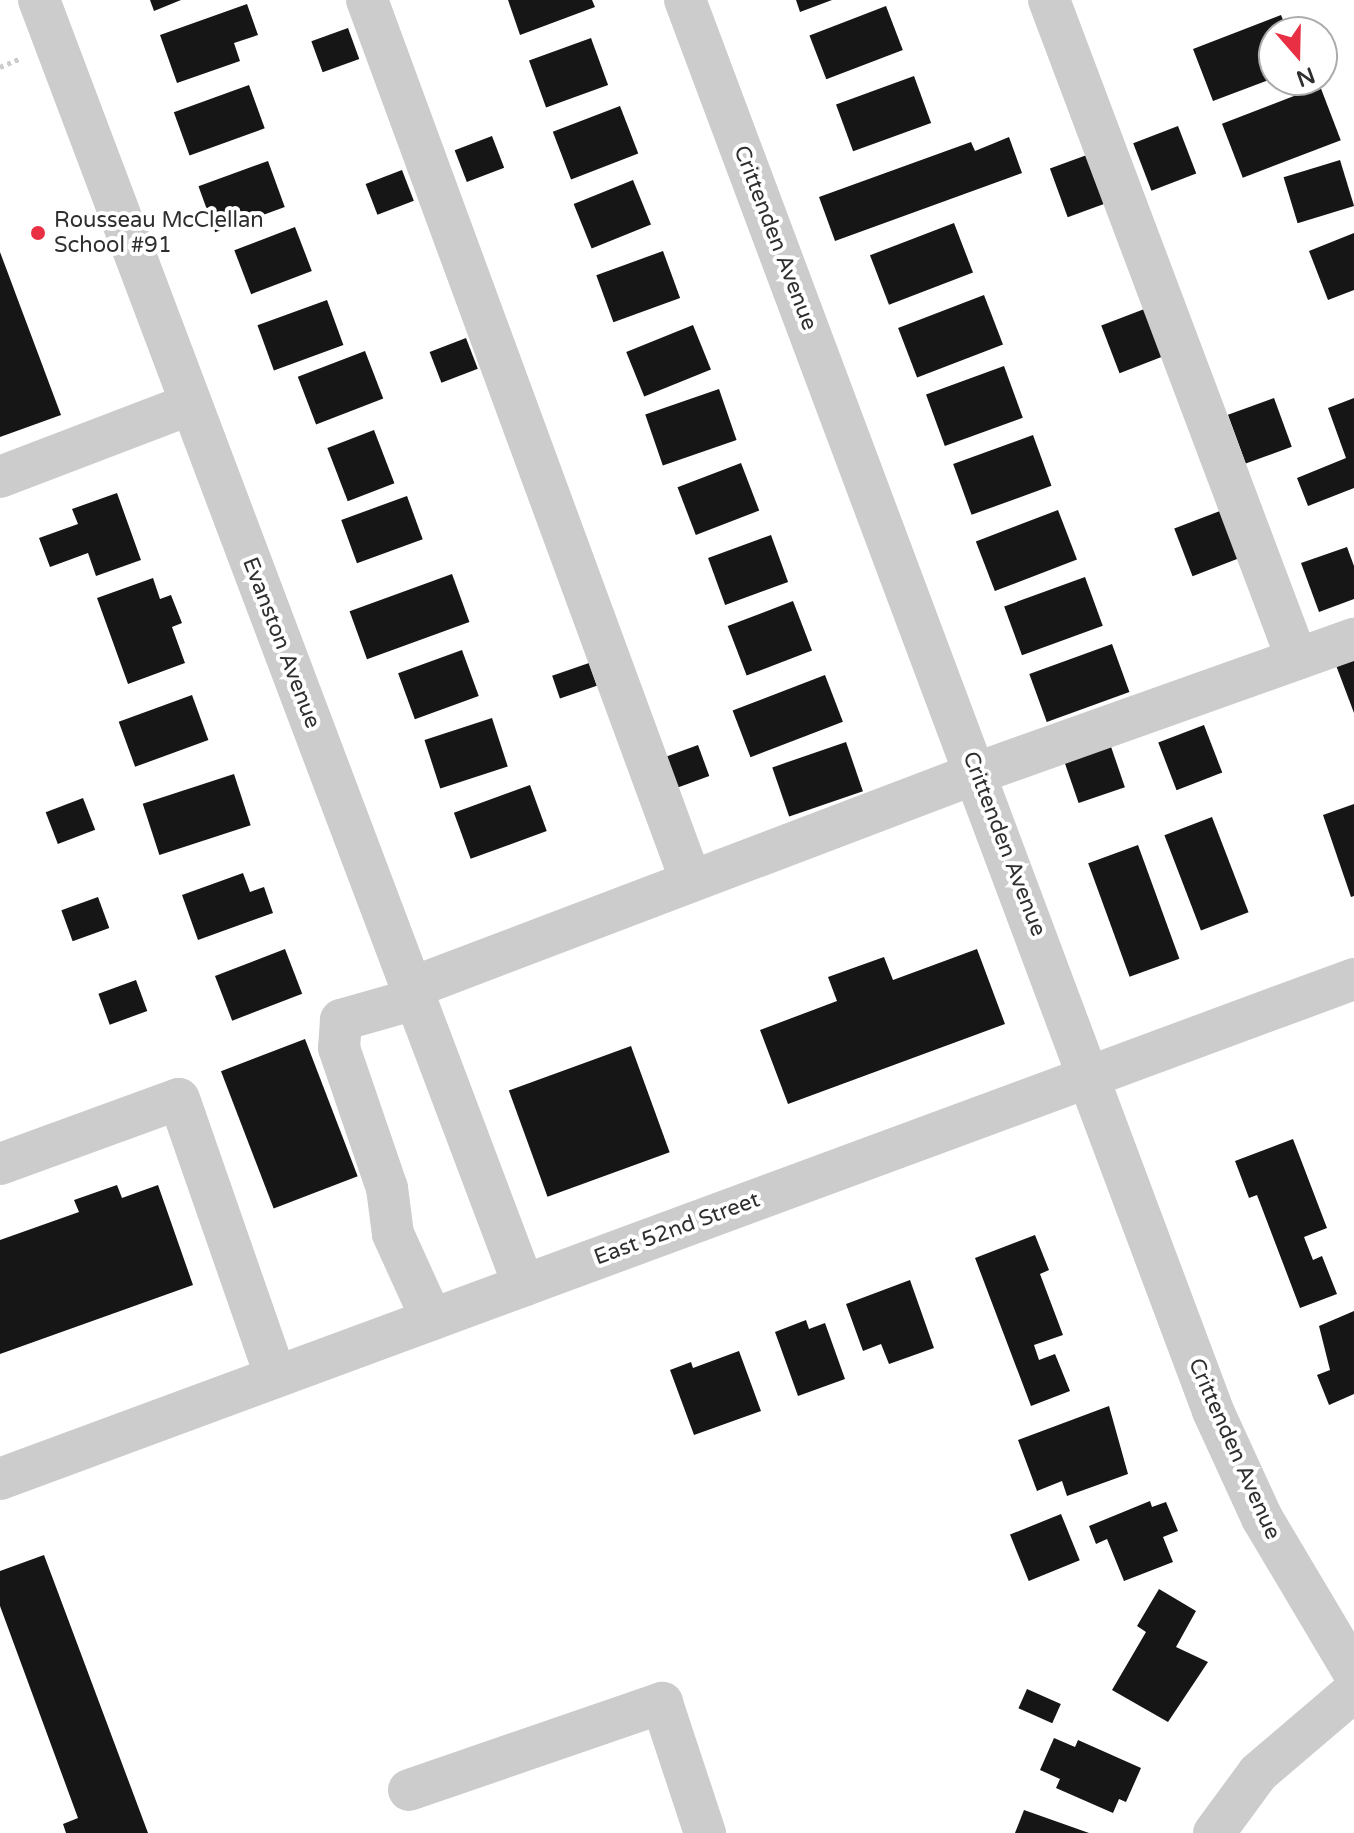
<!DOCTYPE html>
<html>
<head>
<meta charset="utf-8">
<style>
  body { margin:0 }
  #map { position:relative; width:1354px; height:1833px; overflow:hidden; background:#fff; font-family:"Varela Round",sans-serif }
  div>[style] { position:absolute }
  .building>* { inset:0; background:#161616; transform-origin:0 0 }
  .path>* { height:5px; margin-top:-2.5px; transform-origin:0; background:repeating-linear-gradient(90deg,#ccc 0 4px,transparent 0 8px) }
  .minor>* { height:42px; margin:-21px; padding:0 21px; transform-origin:21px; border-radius:21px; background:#ccc }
  .dots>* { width:22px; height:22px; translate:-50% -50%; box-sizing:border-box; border:4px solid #fff; border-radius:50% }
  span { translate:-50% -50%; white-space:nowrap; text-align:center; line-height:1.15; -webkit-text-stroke:8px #fff; paint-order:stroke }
  .poi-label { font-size:22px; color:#2f2f2f }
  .left { translate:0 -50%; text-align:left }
  .street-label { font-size:22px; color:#2f2f2f }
  .north { position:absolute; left:1258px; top:16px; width:80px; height:80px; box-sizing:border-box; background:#fff; border:2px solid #acacac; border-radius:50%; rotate:160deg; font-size:22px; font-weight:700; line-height:32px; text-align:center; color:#2f2f2f }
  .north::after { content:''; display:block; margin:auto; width:28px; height:36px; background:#e82f43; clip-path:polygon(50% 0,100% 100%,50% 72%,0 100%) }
</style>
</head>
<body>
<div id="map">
  <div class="building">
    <div style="clip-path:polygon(150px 0,181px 0,154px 11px)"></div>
    <div style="clip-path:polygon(508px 0,592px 0,595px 7px,520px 35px)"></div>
    <div style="clip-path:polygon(796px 0,832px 0,800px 12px)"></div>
    <div style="clip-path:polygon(247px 4px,258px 35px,234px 43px,240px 61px,177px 83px,160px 35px)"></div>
    <div style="left:886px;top:6px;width:47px;height:82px;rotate:69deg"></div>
    <div style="clip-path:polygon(1281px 15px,1288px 32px,1274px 32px,1274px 78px,1213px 101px,1193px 49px)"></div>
    <div style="left:348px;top:28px;width:33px;height:39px;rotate:70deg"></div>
    <div style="left:591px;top:38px;width:50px;height:66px;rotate:70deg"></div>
    <div style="left:914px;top:76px;width:50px;height:83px;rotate:70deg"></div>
    <div style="left:249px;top:85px;width:46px;height:80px;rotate:70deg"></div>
    <div style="left:1320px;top:86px;width:58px;height:105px;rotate:69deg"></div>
    <div style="left:620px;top:106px;width:51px;height:72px;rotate:69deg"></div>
    <div style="left:1178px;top:126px;width:51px;height:48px;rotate:69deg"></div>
    <div style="left:492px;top:136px;width:34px;height:40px;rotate:69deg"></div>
    <div style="clip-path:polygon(1009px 137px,1022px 173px,835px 241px,819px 197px,971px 142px,975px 151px)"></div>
    <div style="left:1095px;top:152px;width:52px;height:48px;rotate:70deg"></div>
    <div style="left:1340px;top:160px;width:48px;height:59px;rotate:73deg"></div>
    <div style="left:268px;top:161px;width:49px;height:74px;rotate:70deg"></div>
    <div style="left:402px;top:170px;width:33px;height:39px;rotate:69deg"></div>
    <div style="left:633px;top:180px;width:48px;height:64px;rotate:68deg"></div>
    <div style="left:954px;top:223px;width:53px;height:90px;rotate:69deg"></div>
    <div style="left:295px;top:227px;width:47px;height:65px;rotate:69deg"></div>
    <div style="clip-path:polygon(1354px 233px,1354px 290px,1328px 300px,1309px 251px)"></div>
    <div style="left:663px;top:251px;width:50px;height:71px;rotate:70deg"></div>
    <div style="clip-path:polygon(0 252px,61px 415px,0 437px)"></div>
    <div style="left:984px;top:295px;width:53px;height:92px;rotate:69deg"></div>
    <div style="left:327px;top:300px;width:48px;height:74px;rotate:70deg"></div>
    <div style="left:1147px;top:308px;width:51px;height:49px;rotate:69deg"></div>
    <div style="left:693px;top:325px;width:48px;height:72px;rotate:68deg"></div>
    <div style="left:466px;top:338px;width:33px;height:39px;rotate:69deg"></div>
    <div style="left:365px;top:351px;width:51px;height:72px;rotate:69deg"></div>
    <div style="left:1004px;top:366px;width:55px;height:83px;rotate:70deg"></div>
    <div style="left:719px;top:389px;width:54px;height:78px;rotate:71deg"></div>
    <div style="left:1274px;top:398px;width:52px;height:49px;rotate:70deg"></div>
    <div style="clip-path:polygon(1354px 398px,1354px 488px,1308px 506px,1297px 478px,1346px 458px,1328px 408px)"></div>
    <div style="left:374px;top:430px;width:57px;height:50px;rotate:69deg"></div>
    <div style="left:1033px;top:435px;width:54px;height:85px;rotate:70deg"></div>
    <div style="left:741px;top:463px;width:51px;height:68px;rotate:69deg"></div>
    <div style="clip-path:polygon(117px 493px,141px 560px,96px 576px,88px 553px,50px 567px,39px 538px,78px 524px,72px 509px)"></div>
    <div style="left:407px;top:496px;width:46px;height:70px;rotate:70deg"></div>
    <div style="left:1058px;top:510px;width:53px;height:88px;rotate:69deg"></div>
    <div style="left:1220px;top:511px;width:51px;height:49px;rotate:69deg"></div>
    <div style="left:771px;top:535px;width:50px;height:67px;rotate:70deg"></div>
    <div style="clip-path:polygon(1347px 547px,1354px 566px,1354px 599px,1319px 612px,1301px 563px)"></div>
    <div style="left:452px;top:574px;width:51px;height:109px;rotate:70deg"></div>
    <div style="left:1085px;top:577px;width:52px;height:86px;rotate:70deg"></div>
    <div style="clip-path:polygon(153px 578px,160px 599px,171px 595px,182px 623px,172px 627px,185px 663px,128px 684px,97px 598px)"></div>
    <div style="left:793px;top:601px;width:53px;height:70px;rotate:69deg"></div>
    <div style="left:1112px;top:644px;width:51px;height:88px;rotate:70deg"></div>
    <div style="left:462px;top:650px;width:49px;height:68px;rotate:70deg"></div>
    <div style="clip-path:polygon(1354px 652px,1354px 713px,1334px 660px)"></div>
    <div style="left:589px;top:663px;width:24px;height:39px;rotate:71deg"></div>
    <div style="left:825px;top:675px;width:50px;height:99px;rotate:69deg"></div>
    <div style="left:192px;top:695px;width:48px;height:78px;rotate:70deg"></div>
    <div style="left:492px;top:718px;width:51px;height:71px;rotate:72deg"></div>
    <div style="left:1204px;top:725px;width:51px;height:49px;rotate:69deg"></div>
    <div style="left:1108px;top:738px;width:52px;height:49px;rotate:71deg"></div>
    <div style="left:846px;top:742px;width:52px;height:78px;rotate:71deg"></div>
    <div style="left:698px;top:745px;width:33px;height:40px;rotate:70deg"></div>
    <div style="left:234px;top:774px;width:54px;height:96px;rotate:72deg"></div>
    <div style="left:530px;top:785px;width:49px;height:81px;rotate:70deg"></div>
    <div style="left:83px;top:798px;width:34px;height:40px;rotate:69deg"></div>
    <div style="clip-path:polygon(1354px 804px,1354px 896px,1351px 897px,1323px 815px)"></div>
    <div style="left:1212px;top:817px;width:102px;height:51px;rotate:69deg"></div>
    <div style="left:1138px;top:845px;width:121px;height:53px;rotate:70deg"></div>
    <div style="clip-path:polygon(243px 873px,250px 892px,264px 887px,273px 913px,198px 940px,182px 895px)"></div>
    <div style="left:98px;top:897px;width:33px;height:39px;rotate:70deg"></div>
    <div style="left:285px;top:949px;width:48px;height:75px;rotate:69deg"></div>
    <div style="clip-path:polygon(977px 949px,1005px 1024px,788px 1104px,760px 1030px,837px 1001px,828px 977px,884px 957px,893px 980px)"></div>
    <div style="left:136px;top:980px;width:33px;height:40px;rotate:70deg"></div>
    <div style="left:305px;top:1039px;width:147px;height:90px;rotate:69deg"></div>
    <div style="left:631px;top:1046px;width:113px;height:130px;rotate:70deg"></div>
    <div style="clip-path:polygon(1293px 1139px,1327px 1228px,1304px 1237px,1313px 1260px,1322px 1256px,1337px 1294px,1300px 1308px,1257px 1195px,1249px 1198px,1235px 1161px)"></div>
    <div style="clip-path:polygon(117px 1185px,122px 1198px,158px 1185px,193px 1285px,0 1354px,0 1240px,79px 1212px,74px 1200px)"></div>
    <div style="clip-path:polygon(1035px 1235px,1049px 1270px,1040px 1274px,1063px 1335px,1034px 1345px,1039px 1360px,1055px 1354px,1070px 1391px,1031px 1406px,975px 1258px)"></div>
    <div style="clip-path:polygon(910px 1280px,934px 1348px,889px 1364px,881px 1344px,863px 1351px,846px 1304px)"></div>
    <div style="clip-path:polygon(1354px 1311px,1354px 1394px,1329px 1405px,1317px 1375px,1330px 1370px,1319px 1326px)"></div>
    <div style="clip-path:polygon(806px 1320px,809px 1329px,825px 1323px,845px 1379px,798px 1396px,775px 1332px)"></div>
    <div style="clip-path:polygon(739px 1351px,761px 1411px,694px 1435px,670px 1370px,691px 1362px,693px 1368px)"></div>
    <div style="clip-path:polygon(1109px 1406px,1128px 1474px,1067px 1496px,1062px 1481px,1037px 1491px,1018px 1440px)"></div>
    <div style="clip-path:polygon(1150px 1501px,1152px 1507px,1166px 1502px,1178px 1531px,1163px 1537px,1173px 1562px,1124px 1581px,1107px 1539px,1096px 1544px,1089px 1526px)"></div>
    <div style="left:1061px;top:1514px;width:50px;height:55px;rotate:68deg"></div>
    <div style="clip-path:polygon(44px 1555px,148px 1833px,66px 1833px,63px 1824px,78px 1818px,0 1606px,0 1571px)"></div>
    <div style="clip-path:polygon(1159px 1589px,1196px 1611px,1176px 1647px,1208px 1662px,1168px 1722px,1112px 1690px,1146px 1632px,1137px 1626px)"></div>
    <div style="left:1027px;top:1689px;width:37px;height:21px;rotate:24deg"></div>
    <div style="clip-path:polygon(1054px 1738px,1075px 1747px,1078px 1740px,1141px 1768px,1126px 1802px,1119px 1799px,1113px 1813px,1056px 1788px,1060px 1779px,1040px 1770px)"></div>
    <div style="clip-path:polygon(1024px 1810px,1089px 1833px,1015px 1833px)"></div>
  </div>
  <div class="path">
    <div style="left:0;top:67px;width:21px;rotate:-23deg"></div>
  </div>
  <div class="minor">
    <div style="left:39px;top:0;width:1374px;rotate:69.34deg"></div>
    <div style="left:367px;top:0;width:939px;rotate:69.81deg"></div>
    <div style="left:685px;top:0;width:1507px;rotate:69.48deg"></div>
    <div style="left:1213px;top:1411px;width:118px;rotate:65.4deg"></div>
    <div style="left:1262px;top:1518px;width:180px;rotate:59.3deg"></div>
    <div style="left:1049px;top:0;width:704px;rotate:69.38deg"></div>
    <div style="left:0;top:477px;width:204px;rotate:-20.9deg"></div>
    <div style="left:411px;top:988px;width:605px;rotate:-20.8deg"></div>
    <div style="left:977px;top:773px;width:400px;rotate:-19.6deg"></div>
    <div style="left:415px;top:999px;width:77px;rotate:164.2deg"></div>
    <div style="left:341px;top:1020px;width:28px;rotate:94deg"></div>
    <div style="left:339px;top:1048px;width:148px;rotate:71.1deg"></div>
    <div style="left:387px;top:1188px;width:46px;rotate:82.6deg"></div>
    <div style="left:393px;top:1234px;width:94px;rotate:65.6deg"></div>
    <div style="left:0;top:1164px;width:190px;rotate:-20deg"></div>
    <div style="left:179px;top:1099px;width:294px;rotate:70.8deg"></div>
    <div style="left:0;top:1479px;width:1443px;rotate:-20.27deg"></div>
    <div style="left:409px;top:1790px;width:268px;rotate:-19deg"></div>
    <div style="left:662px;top:1703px;width:137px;rotate:71.7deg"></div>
    <div style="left:1214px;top:1833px;width:74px;rotate:-53.7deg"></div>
    <div style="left:1258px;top:1773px;width:126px;rotate:-40.5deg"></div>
  </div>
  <div class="dots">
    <div style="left:38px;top:233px;background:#e82f43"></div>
  </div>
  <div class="poi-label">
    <span class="left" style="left:54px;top:233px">Rousseau McClellan<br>School #91</span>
  </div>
  <div class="street-label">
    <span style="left:775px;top:238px;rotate:69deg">Crittenden Avenue</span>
    <span style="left:281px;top:643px;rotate:69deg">Evanston Avenue</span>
    <span style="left:1004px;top:844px;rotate:69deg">Crittenden Avenue</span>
    <span style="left:677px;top:1229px;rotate:-20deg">East 52nd Street</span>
    <span style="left:1234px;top:1449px;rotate:66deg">Crittenden Avenue</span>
  </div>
  <div class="north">N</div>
</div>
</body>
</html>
